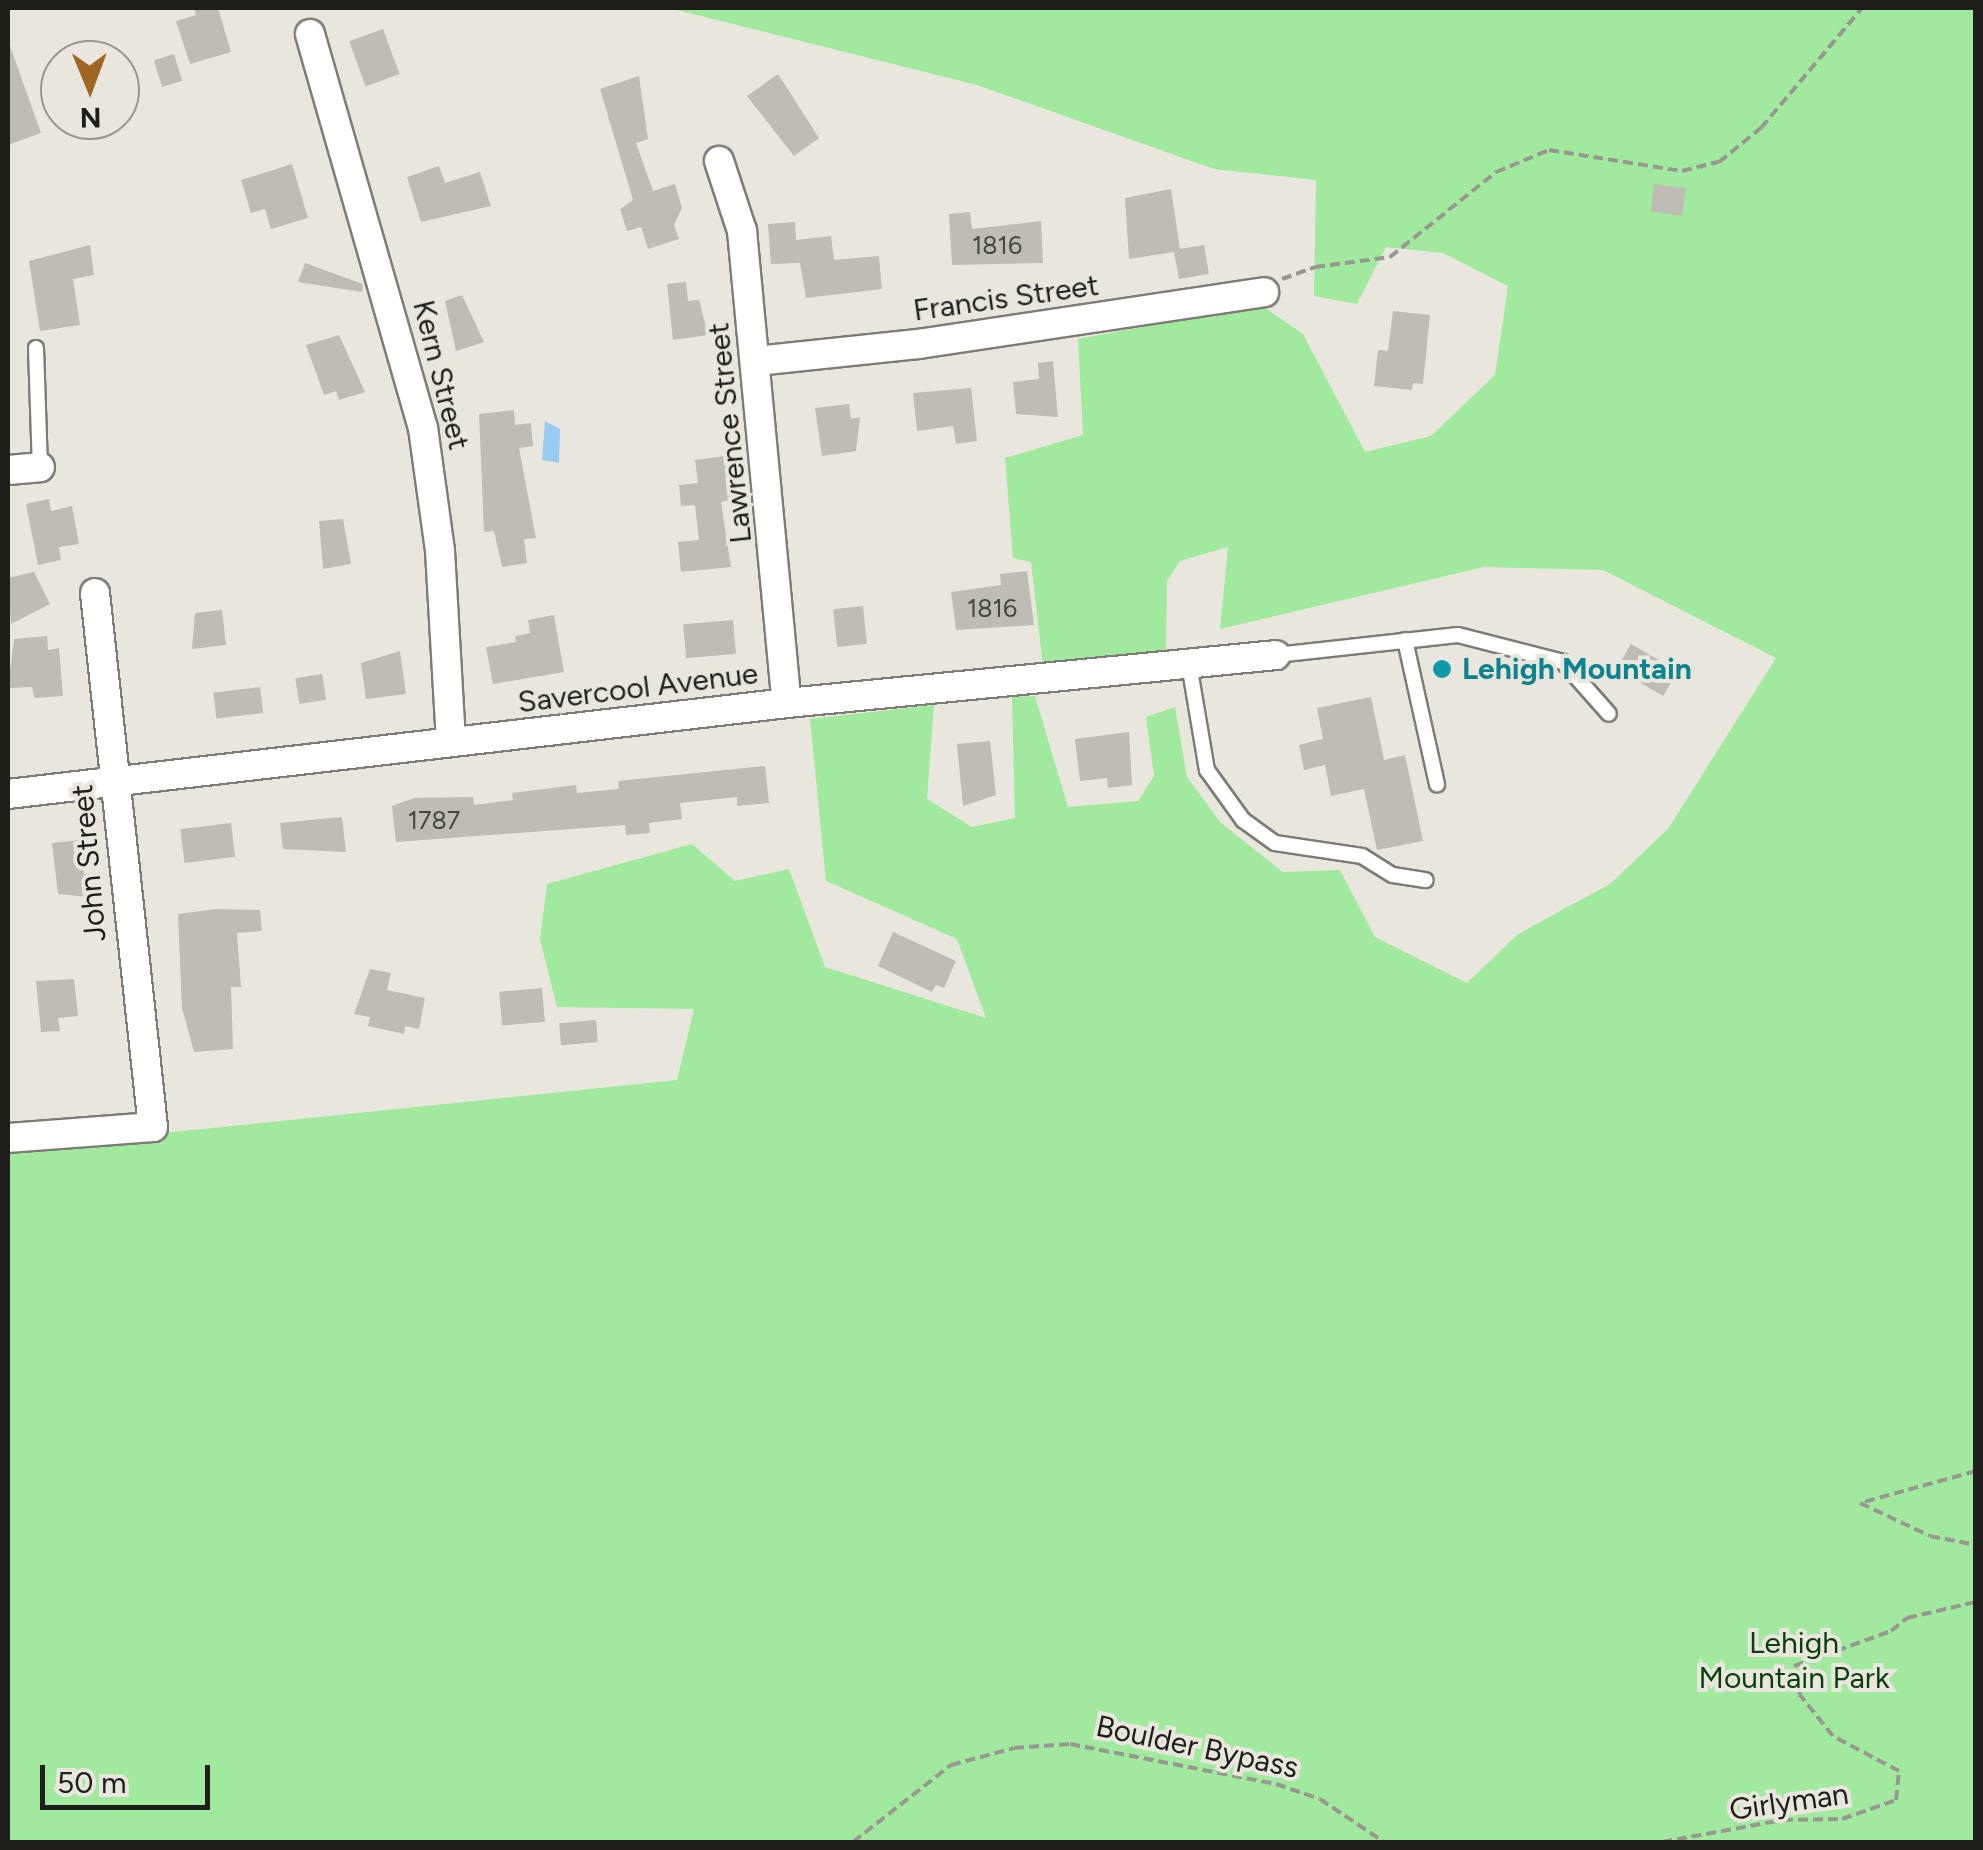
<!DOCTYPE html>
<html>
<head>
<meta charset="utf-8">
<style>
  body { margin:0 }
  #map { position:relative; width:1983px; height:1850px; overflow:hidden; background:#e9e7dd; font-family:Figtree,sans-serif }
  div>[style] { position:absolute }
  .green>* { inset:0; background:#a0e99f }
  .water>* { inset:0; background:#97cbf2 }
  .building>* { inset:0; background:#bebcb3; transform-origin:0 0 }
  .path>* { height:4px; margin-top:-2px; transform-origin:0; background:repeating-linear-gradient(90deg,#999890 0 10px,transparent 0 15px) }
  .roads { filter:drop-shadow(2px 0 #7e7c74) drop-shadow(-2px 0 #7e7c74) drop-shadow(0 2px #7e7c74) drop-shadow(0 -2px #7e7c74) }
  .service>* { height:14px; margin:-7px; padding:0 7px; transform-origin:7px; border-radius:7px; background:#fff }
  .minor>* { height:28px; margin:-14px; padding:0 14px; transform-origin:14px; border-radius:14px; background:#fff }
  .dots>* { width:28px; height:28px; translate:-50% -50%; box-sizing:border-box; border:5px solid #e9e7dd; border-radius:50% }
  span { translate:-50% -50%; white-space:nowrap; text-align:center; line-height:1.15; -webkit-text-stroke:8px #e9e7dd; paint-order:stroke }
  .number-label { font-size:25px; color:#474640 }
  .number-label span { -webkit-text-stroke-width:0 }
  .street-label { font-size:30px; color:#1f1e1a }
  .culture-label { font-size:30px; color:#0d838f; font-weight:700 }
  .left { translate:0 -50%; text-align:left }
  .park-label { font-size:30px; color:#093f0e }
  .frame { position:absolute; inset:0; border:10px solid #1f1e1a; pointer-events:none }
  .north { position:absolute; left:40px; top:40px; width:100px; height:100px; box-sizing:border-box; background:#e9e7dd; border:2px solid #98978f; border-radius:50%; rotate:179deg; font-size:28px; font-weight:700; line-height:40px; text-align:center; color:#1f1e1a }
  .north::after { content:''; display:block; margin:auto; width:35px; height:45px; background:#9e6622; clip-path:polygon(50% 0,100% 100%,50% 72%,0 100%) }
  .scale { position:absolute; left:40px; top:1765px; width:170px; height:45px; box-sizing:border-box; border:5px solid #1f1e1a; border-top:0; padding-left:12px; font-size:30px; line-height:35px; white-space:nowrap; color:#1f1e1a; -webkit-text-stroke:8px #e9e7dd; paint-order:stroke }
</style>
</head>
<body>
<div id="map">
  <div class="green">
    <div style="clip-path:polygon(669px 8px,1975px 8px,1975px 1842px,8px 1842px,8px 1149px,677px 1080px,694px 1009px,557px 1007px,540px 939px,547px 884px,692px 844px,735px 881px,789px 869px,825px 967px,986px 1018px,957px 939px,826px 881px,810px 719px,934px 705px,927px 799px,972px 827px,1015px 818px,1012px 697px,1035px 696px,1068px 807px,1138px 801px,1154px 776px,1146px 717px,1175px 707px,1187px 777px,1221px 823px,1283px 872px,1340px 870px,1375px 937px,1467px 983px,1518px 934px,1610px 884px,1668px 829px,1776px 658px,1603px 570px,1484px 567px,1220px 629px,1228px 547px,1180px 561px,1167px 581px,1166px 657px,1043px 666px,1031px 562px,1013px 558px,1005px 458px,1083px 435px,1078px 339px,1261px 305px,1303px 334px,1365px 452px,1431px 436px,1495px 375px,1508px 286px,1443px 253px,1386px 247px,1357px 304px,1314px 296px,1316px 180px,1214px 169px,977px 85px)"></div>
  </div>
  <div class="water">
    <div style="clip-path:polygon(545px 421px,560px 429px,559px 463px,542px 460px)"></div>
  </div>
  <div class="building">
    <div style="clip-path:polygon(194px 8px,218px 8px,231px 52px,190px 64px,176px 21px,196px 15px)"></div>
    <div style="left:383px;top:29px;width:48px;height:36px;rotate:70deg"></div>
    <div style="clip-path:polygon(10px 46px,41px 133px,8px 145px,8px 47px)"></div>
    <div style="left:174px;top:54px;width:28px;height:21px;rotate:73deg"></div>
    <div style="clip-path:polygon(778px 74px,819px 138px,794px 156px,747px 96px)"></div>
    <div style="clip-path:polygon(639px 76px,648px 139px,636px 143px,653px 191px,675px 184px,682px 208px,674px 225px,679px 239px,648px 249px,641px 227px,627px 231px,620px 209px,633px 200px,600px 89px)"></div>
    <div style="clip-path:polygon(292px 164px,308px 218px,271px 229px,265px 209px,251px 213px,241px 180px)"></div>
    <div style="clip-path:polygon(439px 166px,445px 183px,480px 172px,491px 206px,421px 222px,407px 177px)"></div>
    <div style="left:1654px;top:184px;width:32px;height:28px;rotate:7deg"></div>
    <div style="clip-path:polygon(1171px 189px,1180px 249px,1204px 245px,1209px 274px,1179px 279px,1174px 252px,1129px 259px,1125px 198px)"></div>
    <div style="clip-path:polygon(970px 212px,972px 229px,1041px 221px,1043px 263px,952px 265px,949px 214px)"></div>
    <div style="clip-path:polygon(795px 222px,796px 240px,831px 236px,834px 260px,879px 256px,882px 289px,806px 298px,800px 263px,771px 264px,768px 224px)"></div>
    <div style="clip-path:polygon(90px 245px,94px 275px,73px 279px,80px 325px,40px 331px,29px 261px)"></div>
    <div style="clip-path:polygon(305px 263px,363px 284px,362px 292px,298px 282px)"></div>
    <div style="clip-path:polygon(686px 282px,688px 301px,699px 300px,708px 335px,673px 340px,667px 284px)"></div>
    <div style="clip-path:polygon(462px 295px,484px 342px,456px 351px,445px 301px)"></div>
    <div style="clip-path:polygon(1393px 311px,1430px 315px,1423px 384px,1413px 383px,1412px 390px,1374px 386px,1378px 350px,1388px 351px)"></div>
    <div style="clip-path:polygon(339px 335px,365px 392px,339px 400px,336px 391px,324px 395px,306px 345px)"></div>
    <div style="clip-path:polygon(1053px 361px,1058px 417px,1016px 414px,1013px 382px,1039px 379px,1038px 363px)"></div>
    <div style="clip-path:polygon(971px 388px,977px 441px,956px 444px,953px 426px,917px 431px,913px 393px)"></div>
    <div style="clip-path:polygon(849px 404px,851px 419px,860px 417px,856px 451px,822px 456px,815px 408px)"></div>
    <div style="clip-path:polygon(514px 410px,515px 425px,531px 423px,533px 446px,519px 448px,536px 538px,524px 539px,527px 563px,502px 567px,494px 531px,484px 532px,479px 414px)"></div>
    <div style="clip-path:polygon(724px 456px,735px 500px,721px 502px,731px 567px,681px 572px,678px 542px,699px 540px,695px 505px,681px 506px,679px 485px,698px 483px,695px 460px)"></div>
    <div style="clip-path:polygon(49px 499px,51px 511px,72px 506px,79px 544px,59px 547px,61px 560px,38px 565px,26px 504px)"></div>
    <div style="clip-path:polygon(343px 519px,351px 564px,323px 569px,319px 521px)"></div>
    <div style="clip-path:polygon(1027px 571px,1034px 625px,956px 630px,951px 592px,1001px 585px,1000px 574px)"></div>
    <div style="clip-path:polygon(34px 572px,50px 604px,11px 624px,8px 578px)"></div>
    <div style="left:863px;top:606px;width:38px;height:30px;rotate:84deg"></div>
    <div style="clip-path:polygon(222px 610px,226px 645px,192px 649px,195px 613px)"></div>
    <div style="clip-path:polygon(554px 615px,564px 672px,493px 684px,486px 647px,516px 642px,515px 636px,530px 633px,528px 620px)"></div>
    <div style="left:733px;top:620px;width:34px;height:50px;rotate:85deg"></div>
    <div style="clip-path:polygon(47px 636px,48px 650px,59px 648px,63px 696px,34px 698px,32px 687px,8px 688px,14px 639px)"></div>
    <div style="left:1631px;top:644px;width:54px;height:29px;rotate:30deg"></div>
    <div style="clip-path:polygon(400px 651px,406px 694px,366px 699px,361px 663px)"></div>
    <div style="left:322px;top:674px;width:26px;height:27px;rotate:81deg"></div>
    <div style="left:260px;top:687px;width:26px;height:47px;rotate:83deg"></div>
    <div style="clip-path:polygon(1371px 697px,1384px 760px,1405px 755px,1423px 841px,1377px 850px,1364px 789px,1331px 796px,1325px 765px,1304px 770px,1299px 745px,1323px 739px,1317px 708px)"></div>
    <div style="clip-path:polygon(1129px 732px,1132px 785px,1108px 788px,1107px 778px,1080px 781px,1075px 739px)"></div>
    <div style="clip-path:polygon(990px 741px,996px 795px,963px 806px,957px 744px)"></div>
    <div style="clip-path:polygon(765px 766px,769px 803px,737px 806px,737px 797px,680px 803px,682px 819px,649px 823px,650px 833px,626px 835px,625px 825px,396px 842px,392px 806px,414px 798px,473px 797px,474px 805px,513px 800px,512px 793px,576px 785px,577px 793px,619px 789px,618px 781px)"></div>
    <div style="clip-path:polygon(342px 817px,346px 852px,283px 849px,280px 823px)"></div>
    <div style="left:231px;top:823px;width:34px;height:51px;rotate:83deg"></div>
    <div style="clip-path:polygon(79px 840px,84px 874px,95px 873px,98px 898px,58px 894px,52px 843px)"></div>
    <div style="clip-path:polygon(216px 909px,260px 910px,262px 931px,237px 933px,241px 987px,231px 987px,233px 1049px,194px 1052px,182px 1008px,178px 914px)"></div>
    <div style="clip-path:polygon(893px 932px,956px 961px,944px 988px,936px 985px,932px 992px,878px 966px)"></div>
    <div style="clip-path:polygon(370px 969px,391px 973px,387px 990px,425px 998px,419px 1029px,405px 1026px,404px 1034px,368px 1026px,370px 1017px,354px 1014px)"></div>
    <div style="clip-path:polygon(74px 979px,78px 1016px,58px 1018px,60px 1031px,41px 1032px,36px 981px)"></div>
    <div style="left:542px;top:988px;width:34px;height:43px;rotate:85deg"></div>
    <div style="left:596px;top:1020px;width:22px;height:37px;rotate:85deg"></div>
  </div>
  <div class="path">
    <div style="left:1282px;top:279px;width:35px;rotate:-20deg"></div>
    <div style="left:1315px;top:267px;width:76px;rotate:-7.6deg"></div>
    <div style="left:1390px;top:257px;width:136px;rotate:-38.7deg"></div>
    <div style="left:1496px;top:172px;width:57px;rotate:-22.5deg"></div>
    <div style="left:1549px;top:150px;width:135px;rotate:9deg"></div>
    <div style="left:1682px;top:171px;width:38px;rotate:-14deg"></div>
    <div style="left:1719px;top:162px;width:54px;rotate:-39deg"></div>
    <div style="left:1761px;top:128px;width:157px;rotate:-49.9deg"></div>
    <div style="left:1976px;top:1471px;width:120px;rotate:164.6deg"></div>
    <div style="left:1860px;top:1503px;width:77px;rotate:25.2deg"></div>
    <div style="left:1930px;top:1536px;width:47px;rotate:11.1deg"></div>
    <div style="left:853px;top:1842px;width:125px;rotate:-38.2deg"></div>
    <div style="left:951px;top:1765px;width:65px;rotate:-15.1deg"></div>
    <div style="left:1014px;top:1748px;width:56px;rotate:-4.1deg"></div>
    <div style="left:1070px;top:1744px;width:210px;rotate:11deg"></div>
    <div style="left:1276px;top:1784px;width:46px;rotate:18.8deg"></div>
    <div style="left:1320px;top:1799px;width:77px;rotate:33.9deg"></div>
    <div style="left:1662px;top:1842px;width:123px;rotate:-10.3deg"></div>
    <div style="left:1783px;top:1820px;width:59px;rotate:-1deg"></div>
    <div style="left:1842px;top:1819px;width:57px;rotate:-19.4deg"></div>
    <div style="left:1896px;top:1800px;width:29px;rotate:-84deg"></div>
    <div style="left:1899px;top:1771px;width:75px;rotate:-152.1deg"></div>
    <div style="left:1833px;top:1736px;width:53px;rotate:-128.8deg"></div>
    <div style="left:1800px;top:1695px;width:30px;rotate:-102deg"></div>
    <div style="left:1794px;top:1666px;width:103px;rotate:-19.8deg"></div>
    <div style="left:1891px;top:1631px;width:21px;rotate:-39deg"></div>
    <div style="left:1907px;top:1618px;width:71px;rotate:-13.1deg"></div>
  </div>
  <div class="roads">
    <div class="service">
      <div style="left:36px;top:348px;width:119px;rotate:88.1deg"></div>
      <div style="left:1405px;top:640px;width:148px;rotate:77.5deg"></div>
      <div style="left:1276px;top:655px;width:183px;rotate:-6.3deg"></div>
      <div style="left:1458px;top:635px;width:108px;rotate:14.4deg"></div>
      <div style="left:1563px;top:662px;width:69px;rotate:48.5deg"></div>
      <div style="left:1189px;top:664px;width:108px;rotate:80.4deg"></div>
      <div style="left:1207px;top:770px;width:62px;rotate:54.2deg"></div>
      <div style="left:1243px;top:820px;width:39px;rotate:36deg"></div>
      <div style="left:1275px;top:843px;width:88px;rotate:8.5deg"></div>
      <div style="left:1362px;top:856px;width:36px;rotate:32deg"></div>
      <div style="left:1393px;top:875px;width:33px;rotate:9deg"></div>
    </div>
    <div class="minor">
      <div style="left:310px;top:34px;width:410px;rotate:74deg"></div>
      <div style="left:423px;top:428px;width:124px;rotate:82.1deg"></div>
      <div style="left:440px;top:551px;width:191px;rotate:86.7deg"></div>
      <div style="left:719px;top:161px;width:74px;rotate:71.8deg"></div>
      <div style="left:742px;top:231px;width:474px;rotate:84.6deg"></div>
      <div style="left:756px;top:361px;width:163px;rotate:-6deg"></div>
      <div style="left:918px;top:344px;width:350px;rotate:-8.5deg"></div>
      <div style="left:8px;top:470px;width:32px;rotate:-5deg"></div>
      <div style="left:8px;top:794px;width:784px;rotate:-6.66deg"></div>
      <div style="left:787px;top:703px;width:491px;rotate:-5.6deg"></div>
      <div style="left:8px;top:1138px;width:145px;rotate:-4.3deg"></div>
      <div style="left:153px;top:1127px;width:537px;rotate:-96.2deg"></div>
    </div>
  </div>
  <div class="dots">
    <div style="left:1442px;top:669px;background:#0f9aa8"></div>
  </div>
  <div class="number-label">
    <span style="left:997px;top:245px">1816</span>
    <span style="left:992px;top:608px">1816</span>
    <span style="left:434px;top:820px">1787</span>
  </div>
  <div class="street-label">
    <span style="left:1006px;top:298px;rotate:-8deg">Francis Street</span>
    <span style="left:441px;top:375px;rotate:76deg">Kern Street</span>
    <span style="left:730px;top:433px;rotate:-96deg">Lawrence Street</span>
    <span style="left:638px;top:688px;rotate:-7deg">Savercool Avenue</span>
    <span style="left:89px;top:863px;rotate:-95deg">John Street</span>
    <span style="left:1197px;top:1747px;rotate:12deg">Boulder Bypass</span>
    <span style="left:1789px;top:1802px;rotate:-8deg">Girlyman</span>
  </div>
  <div class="culture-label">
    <span class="left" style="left:1462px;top:669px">Lehigh Mountain</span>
  </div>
  <div class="park-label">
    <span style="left:1794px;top:1660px">Lehigh<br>Mountain Park</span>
  </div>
  <div class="frame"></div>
  <div class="north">N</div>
  <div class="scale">50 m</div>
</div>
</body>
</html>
